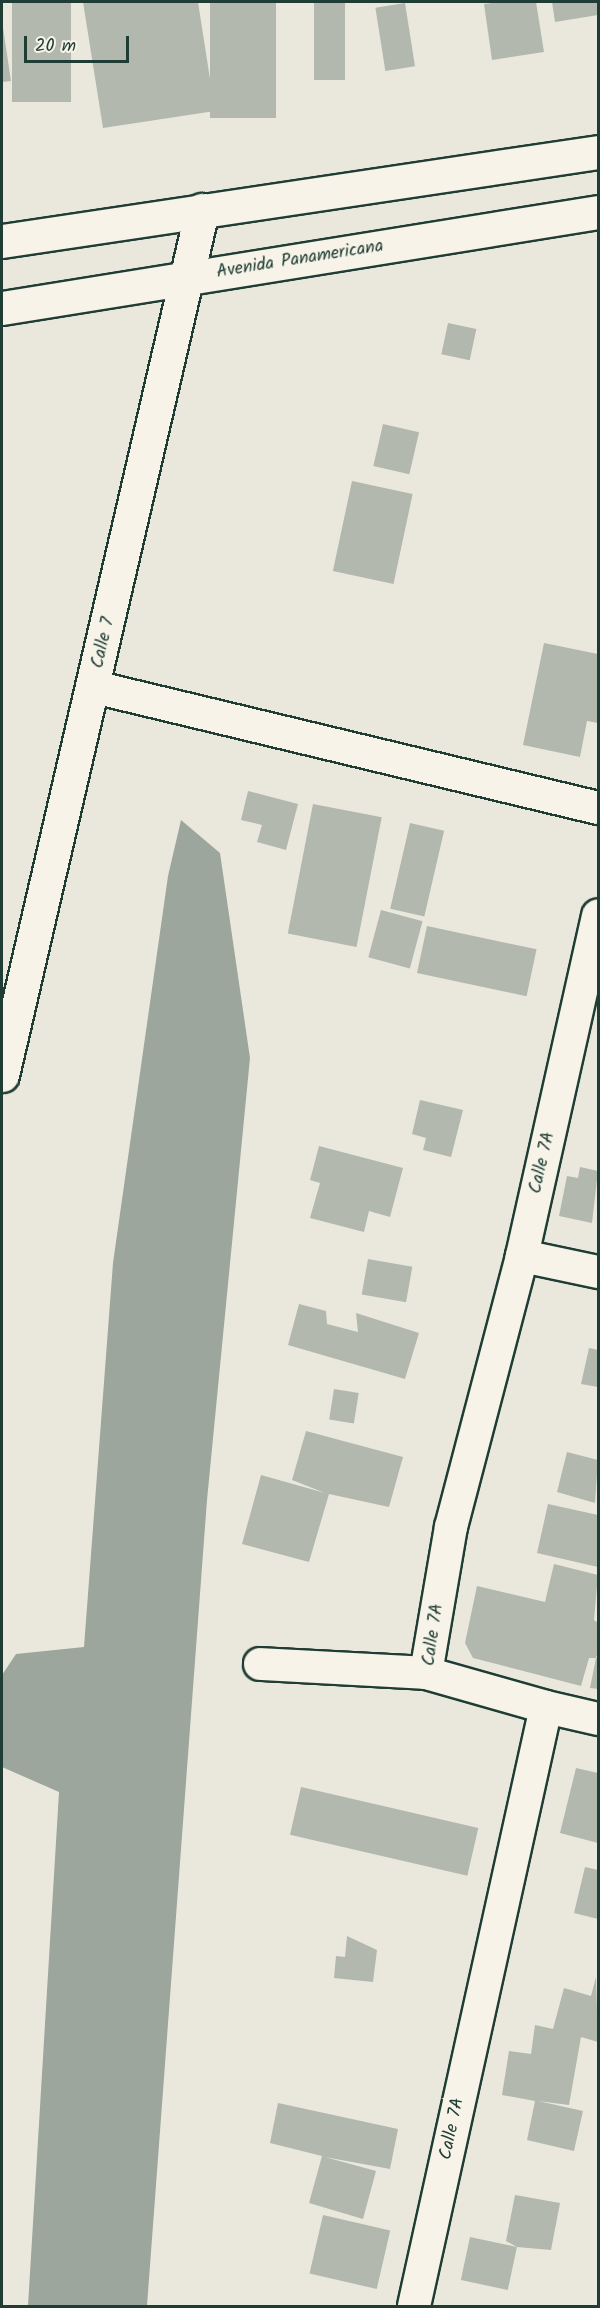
<!DOCTYPE html>
<html>
<head>
<meta charset="utf-8">
<style>
  body { margin:0 }
  #map { position:relative; width:600px; height:2308px; overflow:hidden; background:#eae8dd; font-family:Kalam,sans-serif }
  div>[style] { position:absolute }
  .water>* { inset:0; background:#9ca69c }
  .building>* { inset:0; background:#b2b8ae; transform-origin:0 0 }
  .roads { filter:drop-shadow(2px 0 #1f3d34) drop-shadow(-2px 0 #1f3d34) drop-shadow(0 2px #1f3d34) drop-shadow(0 -2px #1f3d34) }
  .minor>* { height:32px; margin:-16px; padding:0 16px; transform-origin:16px; border-radius:16px; background:#f7f3e8 }
  .tertiary>* { height:33px; margin:-16.5px; padding:0 16.5px; transform-origin:16.5px; border-radius:16.5px; background:#f7f3e8 }
  .trunk>* { height:33px; margin:-16.5px; padding:0 16.5px; transform-origin:16.5px; border-radius:16.5px; background:#f7f3e8 }
  span { translate:-50% -50%; white-space:nowrap; text-align:center; line-height:1.15; -webkit-text-stroke:6px #f7f3e8; paint-order:stroke }
  .street-label { font-size:18px; color:#1f3d34 }
  .frame { position:absolute; inset:0; border:3px solid #1f3d34; pointer-events:none }
  .scale { position:absolute; left:24px; top:36px; width:105px; height:27px; box-sizing:border-box; border:3px solid #1f3d34; border-top:0; padding-left:8px; font-size:18px; line-height:21px; white-space:nowrap; color:#1f3d34; -webkit-text-stroke:4px #f7f3e8; paint-order:stroke }
</style>
</head>
<body>
<div id="map">
  <div class="water">
    <div style="clip-path:polygon(181px 820px,220px 853px,250px 1058px,207px 1500px,147px 2306px,28px 2306px,59px 1792px,2px 1767px,2px 1675px,16px 1654px,84px 1647px,113px 1263px,168px 876px)"></div>
  </div>
  <div class="building">
    <div style="left:12px;top:2px;width:59px;height:100px"></div>
    <div style="clip-path:polygon(83px 2px,198px 2px,215px 111px,103px 128px)"></div>
    <div style="left:210px;top:2px;width:66px;height:116px"></div>
    <div style="left:314px;top:2px;width:31px;height:78px"></div>
    <div style="clip-path:polygon(500px 2px,536px 2px,544px 52px,492px 60px,484px 4px)"></div>
    <div style="clip-path:polygon(552px 2px,598px 2px,598px 15px,555px 22px)"></div>
    <div style="left:405px;top:3px;width:64px;height:30px;rotate:81deg"></div>
    <div style="clip-path:polygon(2px 21px,11px 81px,2px 82px)"></div>
    <div style="left:448px;top:323px;width:29px;height:32px;rotate:12deg"></div>
    <div style="left:383px;top:424px;width:37px;height:43px;rotate:13deg"></div>
    <div style="left:352px;top:481px;width:62px;height:92px;rotate:12deg"></div>
    <div style="clip-path:polygon(544px 643px,598px 654px,598px 723px,587px 721px,580px 757px,523px 745px)"></div>
    <div style="clip-path:polygon(248px 791px,298px 804px,286px 850px,257px 842px,262px 825px,241px 820px)"></div>
    <div style="left:313px;top:804px;width:70px;height:132px;rotate:11deg"></div>
    <div style="left:410px;top:823px;width:35px;height:88px;rotate:13deg"></div>
    <div style="left:381px;top:910px;width:43px;height:49px;rotate:15deg"></div>
    <div style="left:427px;top:926px;width:112px;height:48px;rotate:12deg"></div>
    <div style="clip-path:polygon(420px 1100px,463px 1110px,451px 1157px,423px 1150px,426px 1138px,412px 1134px)"></div>
    <div style="clip-path:polygon(319px 1146px,403px 1168px,390px 1217px,369px 1211px,364px 1232px,310px 1218px,320px 1183px,310px 1180px)"></div>
    <div style="clip-path:polygon(580px 1167px,598px 1171px,592px 1223px,559px 1216px,567px 1176px,578px 1178px)"></div>
    <div style="left:368px;top:1259px;width:45px;height:36px;rotate:10deg"></div>
    <div style="clip-path:polygon(299px 1304px,326px 1311px,327px 1324px,358px 1332px,356px 1313px,419px 1333px,405px 1379px,288px 1345px)"></div>
    <div style="clip-path:polygon(589px 1348px,598px 1350px,598px 1387px,581px 1384px)"></div>
    <div style="left:334px;top:1389px;width:25px;height:31px;rotate:9deg"></div>
    <div style="clip-path:polygon(306px 1431px,403px 1457px,389px 1507px,329px 1494px,309px 1562px,242px 1544px,261px 1475px,325px 1493px,292px 1480px)"></div>
    <div style="clip-path:polygon(567px 1452px,598px 1460px,595px 1503px,557px 1492px)"></div>
    <div style="clip-path:polygon(548px 1504px,598px 1515px,598px 1567px,537px 1553px)"></div>
    <div style="clip-path:polygon(554px 1564px,598px 1575px,594px 1620px,598px 1623px,598px 1652px,596px 1658px,589px 1658px,581px 1686px,473px 1658px,465px 1643px,477px 1586px,545px 1602px)"></div>
    <div style="clip-path:polygon(596px 1658px,598px 1658px,598px 1689px,590px 1688px)"></div>
    <div style="clip-path:polygon(576px 1768px,598px 1773px,598px 1843px,560px 1833px)"></div>
    <div style="left:301px;top:1787px;width:182px;height:49px;rotate:13deg"></div>
    <div style="clip-path:polygon(585px 1867px,598px 1870px,598px 1919px,574px 1913px)"></div>
    <div style="clip-path:polygon(347px 1936px,377px 1950px,373px 1982px,334px 1978px,336px 1956px,345px 1957px)"></div>
    <div style="clip-path:polygon(596px 1977px,598px 2042px,581px 2037px,569px 2105px,538px 2101px,583px 2111px,574px 2151px,527px 2140px,535px 2101px,502px 2095px,509px 2051px,531px 2054px,535px 2025px,553px 2029px,564px 1988px,591px 1996px)"></div>
    <div style="clip-path:polygon(278px 2103px,398px 2129px,390px 2169px,325px 2157px,376px 2171px,363px 2219px,309px 2203px,322px 2156px,270px 2143px)"></div>
    <div style="clip-path:polygon(515px 2195px,560px 2203px,551px 2250px,517px 2247px,506px 2241px)"></div>
    <div style="left:323px;top:2215px;width:69px;height:60px;rotate:13deg"></div>
    <div style="left:470px;top:2237px;width:48px;height:44px;rotate:12deg"></div>
  </div>
  <div class="roads">
    <div class="minor">
      <div style="left:94px;top:687px;width:518px;rotate:13.5deg"></div>
      <div style="left:522px;top:1256px;width:78px;rotate:11.9deg"></div>
      <div style="left:260px;top:1664px;width:166px;rotate:3.1deg"></div>
      <div style="left:546px;top:1707px;width:53px;rotate:13deg"></div>
      <div style="left:414px;top:2306px;width:613px;rotate:-77.57deg"></div>
      <div style="left:546px;top:1707px;width:125px;rotate:-164.2deg"></div>
      <div style="left:426px;top:1673px;width:148px;rotate:-80.3deg"></div>
      <div style="left:451px;top:1527px;width:280px;rotate:-75.3deg"></div>
      <div style="left:522px;top:1256px;width:349px;rotate:-77.4deg"></div>
    </div>
    <div class="tertiary">
      <div style="left:2px;top:1075px;width:888px;rotate:-76.98deg"></div>
    </div>
    <div class="trunk">
      <div style="left:2px;top:241px;width:603px;rotate:-8.49deg"></div>
      <div style="left:2px;top:308px;width:604px;rotate:-9.15deg"></div>
    </div>
  </div>
  <div class="street-label">
    <span style="left:300px;top:260px;rotate:-9deg">Avenida Panamericana</span>
    <span style="left:104px;top:643px;rotate:-77deg">Calle 7</span>
    <span style="left:543px;top:1163px;rotate:-77deg">Calle 7A</span>
    <span style="left:434px;top:1635px;rotate:-82deg">Calle 7A</span>
    <span style="left:453px;top:2129px;rotate:-78deg">Calle 7A</span>
  </div>
  <div class="frame"></div>
  <div class="scale">20 m</div>
</div>
</body>
</html>
